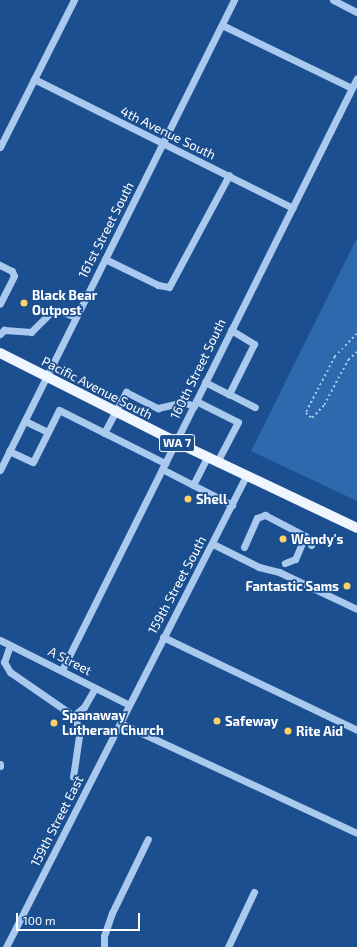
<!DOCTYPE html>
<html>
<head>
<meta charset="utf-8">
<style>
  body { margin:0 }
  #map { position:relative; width:357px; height:947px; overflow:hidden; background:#1b4f8f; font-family:"Exo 2",sans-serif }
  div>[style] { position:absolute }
  .green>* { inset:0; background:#2e69ad }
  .path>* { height:1.5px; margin-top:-0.75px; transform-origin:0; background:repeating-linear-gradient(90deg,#a9c9ee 0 2px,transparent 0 5px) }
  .minor>* { height:7px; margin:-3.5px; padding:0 3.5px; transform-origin:3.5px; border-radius:3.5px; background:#a9c9ee }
  .major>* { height:10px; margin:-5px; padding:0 5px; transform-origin:5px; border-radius:5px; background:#f0f6ff }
  .dots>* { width:11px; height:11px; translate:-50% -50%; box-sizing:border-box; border:2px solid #1b4f8f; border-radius:50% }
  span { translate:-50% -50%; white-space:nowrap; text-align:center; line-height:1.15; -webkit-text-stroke:3.5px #1b4f8f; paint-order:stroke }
  .shield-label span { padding:1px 3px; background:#1b4f8f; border:1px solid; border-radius:3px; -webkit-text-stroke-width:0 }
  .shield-label { font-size:12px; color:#fff; font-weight:700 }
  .street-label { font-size:13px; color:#fff }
  .poi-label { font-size:13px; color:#fff; font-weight:700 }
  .left { translate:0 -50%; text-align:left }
  .right { translate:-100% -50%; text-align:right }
  .scale { position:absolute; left:16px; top:913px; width:124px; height:18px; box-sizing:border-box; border:2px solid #fff; border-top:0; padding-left:5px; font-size:12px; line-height:14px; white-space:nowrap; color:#fff; -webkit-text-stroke:3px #1b4f8f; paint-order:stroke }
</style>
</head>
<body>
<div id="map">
  <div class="green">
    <div style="clip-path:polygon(357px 238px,357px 501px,251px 451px)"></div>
  </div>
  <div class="path">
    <div style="left:357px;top:334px;width:32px;rotate:134deg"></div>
    <div style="left:335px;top:357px;width:63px;rotate:117.4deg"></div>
    <div style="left:306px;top:413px;width:8px;rotate:40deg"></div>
    <div style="left:312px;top:418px;width:18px;rotate:-47deg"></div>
    <div style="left:324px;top:405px;width:51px;rotate:-61.9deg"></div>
    <div style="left:348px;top:360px;width:12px;rotate:-42deg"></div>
  </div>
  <div class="minor">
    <div style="left:333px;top:0;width:27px;rotate:27deg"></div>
    <div style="left:222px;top:25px;width:144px;rotate:25.9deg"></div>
    <div style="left:34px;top:79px;width:289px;rotate:26.5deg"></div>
    <div style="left:0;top:147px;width:165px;rotate:-63.3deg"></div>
    <div style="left:105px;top:259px;width:59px;rotate:26.1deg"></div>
    <div style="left:158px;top:285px;width:11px;rotate:10deg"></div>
    <div style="left:169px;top:287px;width:127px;rotate:-61.8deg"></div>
    <div style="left:0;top:265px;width:13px;rotate:27deg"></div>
    <div style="left:12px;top:271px;width:5px;rotate:68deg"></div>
    <div style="left:14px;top:276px;width:31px;rotate:117deg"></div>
    <div style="left:231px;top:330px;width:27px;rotate:31deg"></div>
    <div style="left:254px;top:344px;width:56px;rotate:116.6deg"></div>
    <div style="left:229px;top:394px;width:29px;rotate:27deg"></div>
    <div style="left:0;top:334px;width:6px;rotate:-45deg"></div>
    <div style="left:4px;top:330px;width:27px;rotate:4deg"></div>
    <div style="left:31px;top:332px;width:28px;rotate:-45deg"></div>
    <div style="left:51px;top:312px;width:9px;rotate:-6deg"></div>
    <div style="left:60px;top:311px;width:17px;rotate:21deg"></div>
    <div style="left:205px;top:382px;width:27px;rotate:27deg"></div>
    <div style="left:196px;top:401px;width:47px;rotate:26.6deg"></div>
    <div style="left:238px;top:422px;width:45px;rotate:117.7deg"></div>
    <div style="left:25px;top:421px;width:25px;rotate:26deg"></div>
    <div style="left:104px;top:433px;width:47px;rotate:-61.8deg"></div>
    <div style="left:126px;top:392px;width:36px;rotate:27deg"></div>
    <div style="left:158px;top:408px;width:26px;rotate:-13deg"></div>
    <div style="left:183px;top:402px;width:12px;rotate:20deg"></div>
    <div style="left:9px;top:451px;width:26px;rotate:25deg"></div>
    <div style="left:33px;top:462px;width:58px;rotate:-63.4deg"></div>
    <div style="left:59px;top:410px;width:119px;rotate:26.6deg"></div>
    <div style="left:162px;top:469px;width:79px;rotate:27.2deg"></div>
    <div style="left:0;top:470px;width:525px;rotate:-63.53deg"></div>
    <div style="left:193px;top:485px;width:31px;rotate:-63deg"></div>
    <div style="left:305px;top:536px;width:11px;rotate:56deg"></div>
    <div style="left:213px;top:544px;width:51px;rotate:26.6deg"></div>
    <div style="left:259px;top:567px;width:21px;rotate:14deg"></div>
    <div style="left:279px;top:572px;width:86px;rotate:25.4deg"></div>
    <div style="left:244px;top:547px;width:32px;rotate:-66deg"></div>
    <div style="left:257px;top:518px;width:9px;rotate:-21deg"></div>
    <div style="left:265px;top:515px;width:45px;rotate:27.7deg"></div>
    <div style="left:305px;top:536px;width:25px;rotate:113deg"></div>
    <div style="left:295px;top:559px;width:11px;rotate:158deg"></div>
    <div style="left:163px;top:637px;width:215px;rotate:25.6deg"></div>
    <div style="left:0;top:640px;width:144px;rotate:26.7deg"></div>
    <div style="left:10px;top:645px;width:18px;rotate:109deg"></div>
    <div style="left:4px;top:662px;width:12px;rotate:59deg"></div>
    <div style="left:10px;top:672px;width:70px;rotate:34.6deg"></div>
    <div style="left:68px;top:712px;width:11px;rotate:45deg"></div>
    <div style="left:76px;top:720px;width:16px;rotate:79deg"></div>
    <div style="left:79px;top:736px;width:41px;rotate:98.3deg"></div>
    <div style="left:62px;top:670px;width:661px;rotate:-63.51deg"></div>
    <div style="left:73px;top:716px;width:14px;rotate:-39deg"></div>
    <div style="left:84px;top:707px;width:22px;rotate:-60deg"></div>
    <div style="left:120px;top:723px;width:261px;rotate:24.9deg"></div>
    <div style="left:0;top:764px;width:2px;rotate:90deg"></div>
    <div style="left:6px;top:947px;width:529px;rotate:-63deg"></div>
    <div style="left:104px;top:947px;width:11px;rotate:-90deg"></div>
    <div style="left:104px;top:936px;width:24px;rotate:-71deg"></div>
    <div style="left:112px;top:913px;width:82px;rotate:-64.1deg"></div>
    <div style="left:228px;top:947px;width:61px;rotate:-64.7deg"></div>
  </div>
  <div class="major">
    <div style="left:0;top:353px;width:197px;rotate:26.8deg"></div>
    <div style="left:176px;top:442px;width:200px;rotate:25.4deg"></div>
  </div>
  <div class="dots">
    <div style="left:24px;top:303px;background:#ffd166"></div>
    <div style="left:188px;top:499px;background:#ffd166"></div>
    <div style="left:283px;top:539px;background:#ffd166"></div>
    <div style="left:347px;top:586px;background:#ffd166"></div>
    <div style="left:217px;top:721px;background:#ffd166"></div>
    <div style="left:54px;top:723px;background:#ffd166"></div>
    <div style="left:288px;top:731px;background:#ffd166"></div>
  </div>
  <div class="shield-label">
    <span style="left:177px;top:443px">WA 7</span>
  </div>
  <div class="street-label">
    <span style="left:168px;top:133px;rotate:26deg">4th Avenue South</span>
    <span style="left:106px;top:230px;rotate:-63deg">161st Street South</span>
    <span style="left:198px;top:369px;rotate:-64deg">160th Street South</span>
    <span style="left:97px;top:388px;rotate:27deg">Pacific Avenue South</span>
    <span style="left:177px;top:585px;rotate:-62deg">159th Street South</span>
    <span style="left:70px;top:661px;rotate:27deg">A Street</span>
    <span style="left:57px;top:821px;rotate:-63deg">159th Street East</span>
  </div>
  <div class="poi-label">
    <span class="left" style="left:32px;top:303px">Black Bear<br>Outpost</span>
    <span class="left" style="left:196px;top:499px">Shell</span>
    <span class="left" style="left:291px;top:539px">Wendy's</span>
    <span class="right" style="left:339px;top:586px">Fantastic Sams</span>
    <span class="left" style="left:62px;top:723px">Spanaway<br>Lutheran Church</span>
    <span class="left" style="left:225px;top:721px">Safeway</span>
    <span class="left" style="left:296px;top:731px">Rite Aid</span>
  </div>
  <div class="scale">100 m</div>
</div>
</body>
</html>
